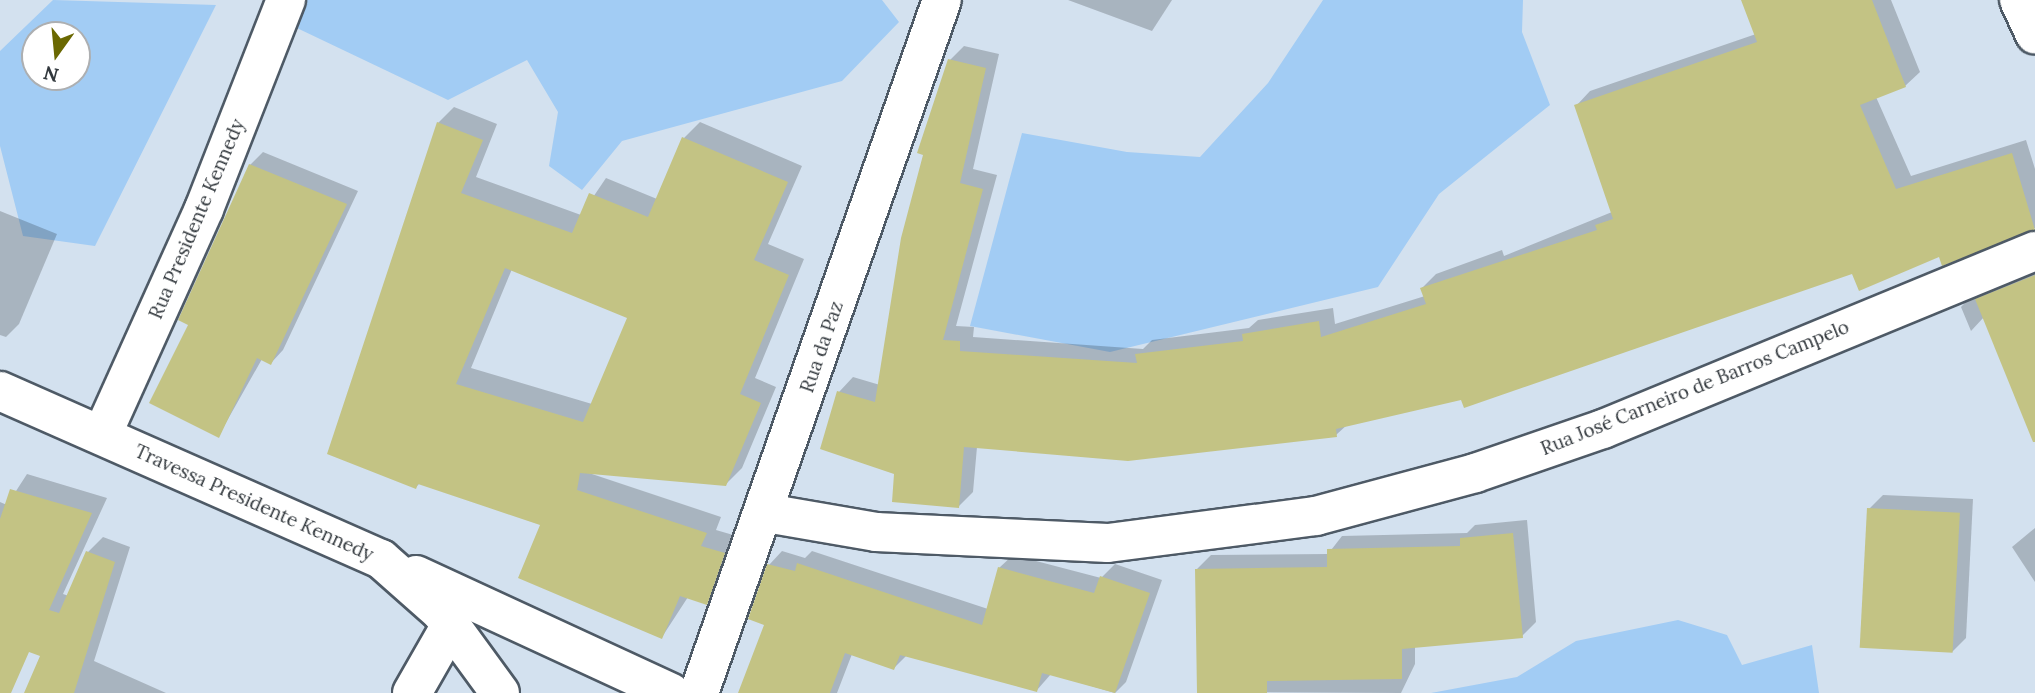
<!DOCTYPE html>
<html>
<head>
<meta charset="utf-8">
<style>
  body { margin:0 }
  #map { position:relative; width:2035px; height:693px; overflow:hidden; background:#d3e1ef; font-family:Lora,serif }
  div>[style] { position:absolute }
  .green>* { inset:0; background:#a2ccf4 }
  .shadow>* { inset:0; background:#0003 }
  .building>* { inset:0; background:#c3c384; transform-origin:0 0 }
  .roads { filter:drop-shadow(2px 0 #4e5a66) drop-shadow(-2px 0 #4e5a66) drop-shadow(0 2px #4e5a66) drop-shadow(0 -2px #4e5a66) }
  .minor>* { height:38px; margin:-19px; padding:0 19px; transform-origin:19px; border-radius:19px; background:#fff }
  span { translate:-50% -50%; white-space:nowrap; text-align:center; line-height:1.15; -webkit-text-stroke:6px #fff; paint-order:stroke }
  .street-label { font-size:19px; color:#32383d }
  .north { position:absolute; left:21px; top:21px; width:70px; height:70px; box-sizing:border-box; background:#fff; border:2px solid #adafb1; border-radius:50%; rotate:195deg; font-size:19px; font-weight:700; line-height:28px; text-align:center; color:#32383d }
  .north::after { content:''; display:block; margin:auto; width:24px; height:32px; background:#6a6801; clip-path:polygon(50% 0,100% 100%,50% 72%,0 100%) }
</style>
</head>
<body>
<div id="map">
  <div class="green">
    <div style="clip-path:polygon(evenodd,53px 0,216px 5px,95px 246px,23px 236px,0 146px,0 51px,53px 0,35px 35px,77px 35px,77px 77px,35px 77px,35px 35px)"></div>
    <div style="clip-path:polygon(289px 0,882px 0,899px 22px,842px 81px,622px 141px,582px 190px,549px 166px,558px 112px,527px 60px,448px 100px,278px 19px)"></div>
    <div style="clip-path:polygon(1323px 0,1523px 0,1522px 32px,1550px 105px,1439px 194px,1378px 287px,1110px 352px,970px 326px,1022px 133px,1127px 152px,1200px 157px,1268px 83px)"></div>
    <div style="clip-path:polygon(1678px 620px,1727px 635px,1742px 665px,1812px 645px,1819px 693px,1431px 693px,1517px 677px,1576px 641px)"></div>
  </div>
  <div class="shadow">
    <div style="clip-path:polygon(1068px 0,1172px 0,1152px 31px)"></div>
    <div style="clip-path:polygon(1743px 0,1891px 0,1920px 72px,1905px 86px,1876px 97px,1911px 176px,2026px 140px,2035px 169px,2035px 228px,1943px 263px,1940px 254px,1853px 272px,1462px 397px,1348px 424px,1336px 435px,977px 447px,973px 492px,959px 506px,896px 473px,839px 392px,853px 377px,880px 385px,925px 153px,950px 60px,964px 46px,999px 54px,973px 169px,997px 175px,956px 326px,974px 327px,973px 337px,1143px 349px,1152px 340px,1249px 328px,1258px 320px,1333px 308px,1335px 324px,1425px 296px,1422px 288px,1436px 274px,1502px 250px,1504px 256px,1612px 212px,1576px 106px,1590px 91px,1756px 34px)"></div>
    <div style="clip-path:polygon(evenodd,454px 107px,497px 124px,476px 177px,581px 215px,606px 178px,657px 199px,684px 138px,700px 122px,802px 166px,768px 244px,804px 259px,755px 378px,776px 387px,742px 468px,726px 484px,589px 473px,721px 517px,716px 530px,740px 537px,722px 587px,706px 603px,688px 597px,662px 637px,542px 524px,420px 483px,416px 487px,438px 123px,454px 107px,512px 269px,629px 317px,592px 404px,471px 368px,512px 269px)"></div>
    <div style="clip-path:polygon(263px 152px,358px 191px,283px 350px,271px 363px,262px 359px,219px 435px,250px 165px)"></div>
    <div style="clip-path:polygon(0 211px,57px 234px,19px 324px,6px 337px,0 335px)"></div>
    <div style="clip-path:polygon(2035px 267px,2035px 441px,1984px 317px,1971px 331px,1961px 307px,1974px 293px)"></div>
    <div style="clip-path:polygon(27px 474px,107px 498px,63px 594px,69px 596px,88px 552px,103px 537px,130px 547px,94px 661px,166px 693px,26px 693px,43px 655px,0 640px,0 502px,7px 505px)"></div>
    <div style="clip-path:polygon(1883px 495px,1973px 499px,1966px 638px,1952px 652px,1869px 509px)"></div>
    <div style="clip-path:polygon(1527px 520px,1536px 622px,1522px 636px,1415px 646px,1415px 664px,1401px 693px,1198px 692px,1197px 569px,1211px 555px,1328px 554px,1342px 536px,1467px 533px,1475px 525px)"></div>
    <div style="clip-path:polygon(2035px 528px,2035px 582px,2012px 547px)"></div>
    <div style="clip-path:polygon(782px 551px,805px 558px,812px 551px,988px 609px,999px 568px,1013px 555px,1101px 578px,1115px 564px,1162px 580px,1126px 682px,1115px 693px,1051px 674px,1037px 690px,907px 655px,894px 668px,852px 654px,837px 693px,752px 693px,766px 624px,769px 565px)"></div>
  </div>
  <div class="building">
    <div style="clip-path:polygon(1741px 0,1872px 0,1906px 87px,1860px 105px,1896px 189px,2012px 153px,2035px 230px,1942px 266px,1939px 257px,1859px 291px,1852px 274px,1464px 408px,1461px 400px,1336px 429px,1337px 437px,1128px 461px,964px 447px,959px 508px,892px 502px,894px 474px,820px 449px,837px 391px,875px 402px,901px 238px,923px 155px,917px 153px,948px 59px,986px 68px,960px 183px,983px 189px,943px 340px,960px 341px,960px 351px,1137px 363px,1135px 354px,1243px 341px,1242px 334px,1319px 321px,1321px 337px,1426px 304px,1420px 288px,1597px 230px,1595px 225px,1613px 219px,1574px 105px,1757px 42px)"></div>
    <div style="clip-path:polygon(evenodd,437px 122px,483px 140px,461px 193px,572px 233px,589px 193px,648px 217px,682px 137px,788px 182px,754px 260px,789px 275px,740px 394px,761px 403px,726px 486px,580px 473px,577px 490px,707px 533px,701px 546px,725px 553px,707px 605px,680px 596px,662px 639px,518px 578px,540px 525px,418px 484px,416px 489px,327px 454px,437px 122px,505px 268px,627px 318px,583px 422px,456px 384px,505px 268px)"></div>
    <div style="clip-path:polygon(249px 164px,347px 204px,271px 365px,257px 358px,219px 438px,149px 403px,188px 325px,178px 320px)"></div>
    <div style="clip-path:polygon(2035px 275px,2035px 442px,2033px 442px,1975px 299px)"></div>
    <div style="clip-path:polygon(10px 489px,92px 513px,49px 610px,59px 613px,86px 551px,115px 562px,74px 693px,24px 693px,40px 656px,29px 652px,11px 693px,0 693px,0 519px)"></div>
    <div style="left:1867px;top:508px;width:93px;height:140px;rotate:3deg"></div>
    <div style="clip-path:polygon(1513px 533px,1523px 638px,1402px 649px,1402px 679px,1267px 681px,1267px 693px,1197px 693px,1195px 569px,1327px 567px,1327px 549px,1460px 546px,1460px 538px)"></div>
    <div style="clip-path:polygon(797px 563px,982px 625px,998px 567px,1094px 593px,1100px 576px,1150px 593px,1115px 693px,1042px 673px,1037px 692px,900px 655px,894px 670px,845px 653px,830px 693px,738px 693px,764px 625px,748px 619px,767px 564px,795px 571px)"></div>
  </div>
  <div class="roads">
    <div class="minor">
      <div style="left:2019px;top:0;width:38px;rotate:65deg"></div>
      <div style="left:0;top:391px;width:416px;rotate:23.8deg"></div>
      <div style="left:381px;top:559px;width:80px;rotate:41.5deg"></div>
      <div style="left:441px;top:612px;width:100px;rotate:53.9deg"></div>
      <div style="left:102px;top:435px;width:248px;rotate:-65.7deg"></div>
      <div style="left:204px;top:209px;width:225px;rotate:-68.6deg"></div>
      <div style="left:766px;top:513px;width:112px;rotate:9.8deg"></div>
      <div style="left:876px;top:532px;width:232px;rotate:2.7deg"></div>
      <div style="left:1108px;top:543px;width:210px;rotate:-7.4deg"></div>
      <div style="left:1316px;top:516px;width:165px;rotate:-15.1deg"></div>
      <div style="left:1475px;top:473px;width:135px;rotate:-19deg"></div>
      <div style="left:1603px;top:429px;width:467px;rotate:-22.4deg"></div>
      <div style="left:416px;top:575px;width:281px;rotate:24.8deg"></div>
      <div style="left:412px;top:693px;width:78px;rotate:-60.2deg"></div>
      <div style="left:699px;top:693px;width:734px;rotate:-70.68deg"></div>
    </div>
  </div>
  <div class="street-label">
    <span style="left:197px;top:219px;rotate:-67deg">Rua Presidente Kennedy</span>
    <span style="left:822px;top:347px;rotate:-71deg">Rua da Paz</span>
    <span style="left:1695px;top:388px;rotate:-22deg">Rua José Carneiro de Barros Campelo</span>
    <span style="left:254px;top:503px;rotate:24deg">Travessa Presidente Kennedy</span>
  </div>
  <div class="north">N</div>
</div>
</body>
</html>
